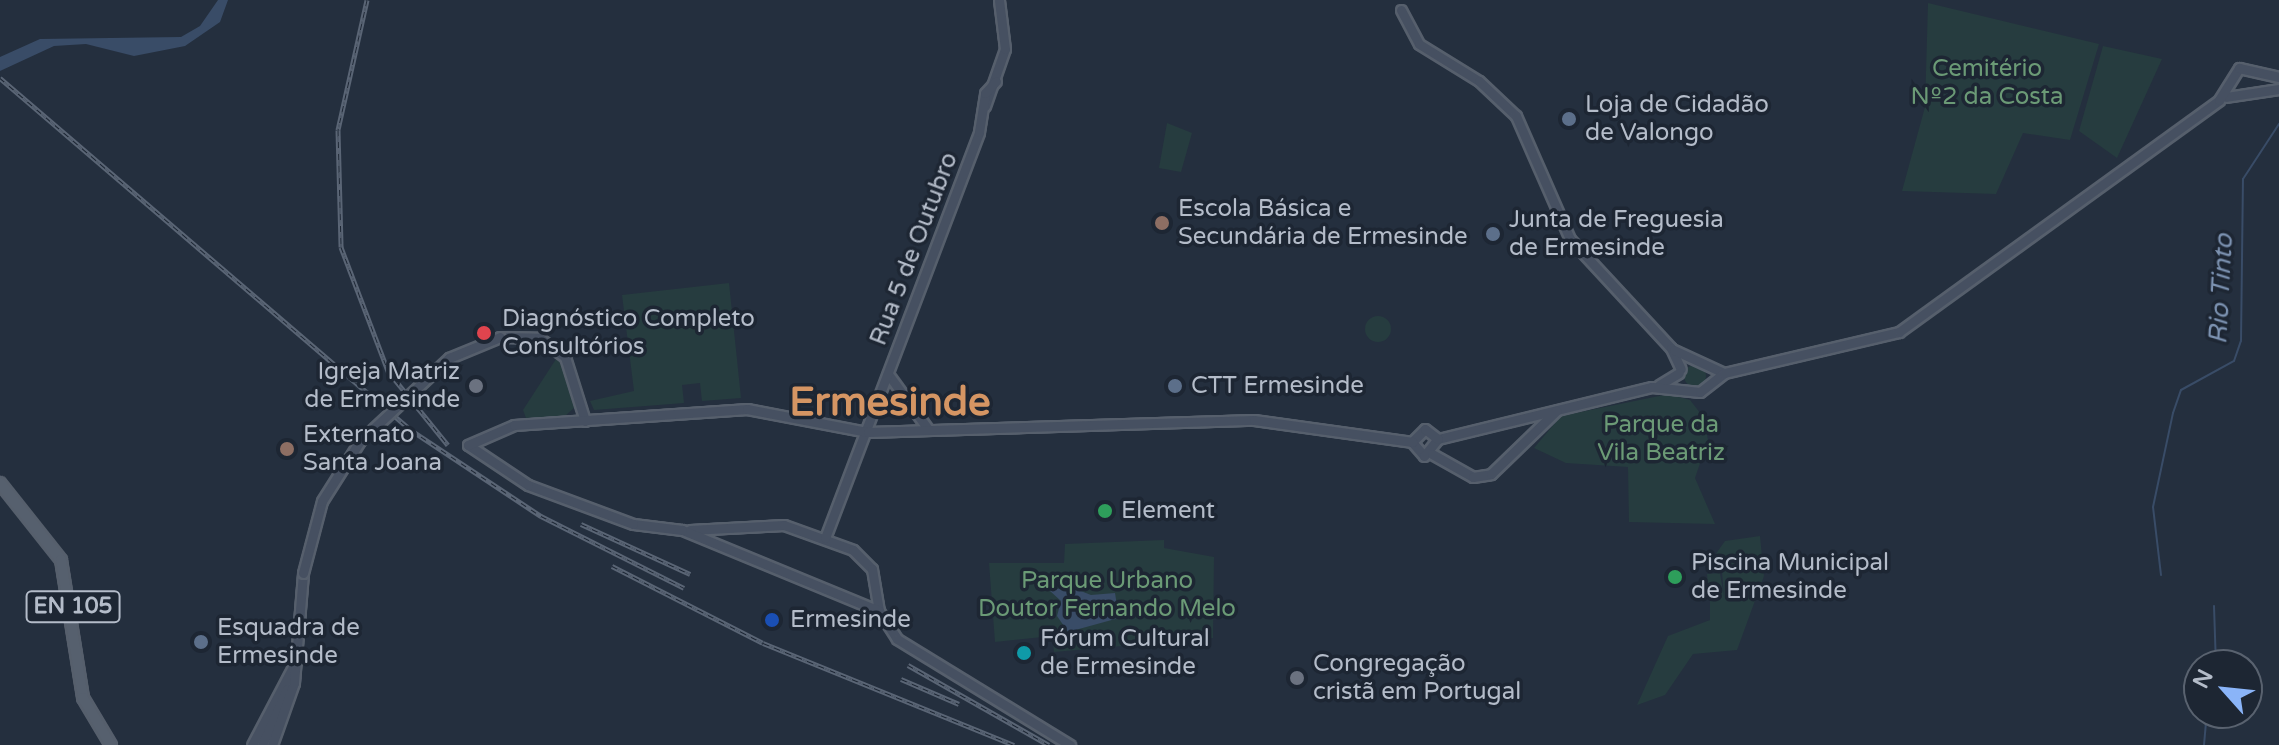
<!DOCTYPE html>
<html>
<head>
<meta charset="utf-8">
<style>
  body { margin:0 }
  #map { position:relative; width:2279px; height:745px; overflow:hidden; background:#242f3e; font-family:"Varela Round",sans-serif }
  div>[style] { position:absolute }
  .green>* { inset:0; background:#263c3f }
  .round { border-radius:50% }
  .water>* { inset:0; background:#394c67 }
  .stream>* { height:2px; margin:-1px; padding:0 1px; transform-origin:1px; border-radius:1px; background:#394c67 }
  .roads { filter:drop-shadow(2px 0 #565f6c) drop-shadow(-2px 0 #565f6c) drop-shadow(0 2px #565f6c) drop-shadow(0 -2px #565f6c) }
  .secondary>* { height:9px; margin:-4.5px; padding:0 4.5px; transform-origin:4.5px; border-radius:4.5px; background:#465061 }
  .primary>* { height:10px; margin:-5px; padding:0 5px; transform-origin:5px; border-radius:5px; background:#56606e }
  .rail>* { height:5px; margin-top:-2.5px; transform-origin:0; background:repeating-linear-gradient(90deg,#1d2633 0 6px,#5a6575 0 12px); box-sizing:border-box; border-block:2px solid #5a6575 }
  .bridges { filter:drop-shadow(2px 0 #565f6c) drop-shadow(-2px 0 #565f6c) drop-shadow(0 2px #565f6c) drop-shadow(0 -2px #565f6c) }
  .secondary-bridge>* { height:9px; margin:-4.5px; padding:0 4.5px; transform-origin:4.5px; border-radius:4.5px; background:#465061 }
  .dots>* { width:22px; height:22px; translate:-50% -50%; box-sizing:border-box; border:4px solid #1d2633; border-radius:50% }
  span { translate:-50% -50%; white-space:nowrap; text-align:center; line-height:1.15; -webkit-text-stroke:7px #1d2633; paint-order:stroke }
  .shield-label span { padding:2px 6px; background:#1d2633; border:2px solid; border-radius:6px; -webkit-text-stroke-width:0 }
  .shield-label { font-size:22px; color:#b4bcc9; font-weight:700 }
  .park-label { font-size:24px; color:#6b9a76 }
  .poi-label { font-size:24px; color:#b4bcc9 }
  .left { translate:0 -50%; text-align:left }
  .right { translate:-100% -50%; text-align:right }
  .street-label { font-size:24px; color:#b4bcc9 }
  .water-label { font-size:26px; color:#7c92b1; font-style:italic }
  .town-label { font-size:40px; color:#d59563; font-weight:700 }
  .north { position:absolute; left:2183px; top:649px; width:80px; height:80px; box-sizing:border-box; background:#1d2633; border:2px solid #59626f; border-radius:50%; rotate:297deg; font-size:22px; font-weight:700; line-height:32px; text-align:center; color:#b4bcc9 }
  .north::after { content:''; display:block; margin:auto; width:28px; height:36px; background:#8ab4f8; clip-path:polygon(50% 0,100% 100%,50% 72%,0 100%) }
</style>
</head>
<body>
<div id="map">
  <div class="green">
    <div style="clip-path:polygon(1928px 3px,2099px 44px,2070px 140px,2023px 133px,1996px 194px,1902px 191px,1925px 107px)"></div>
    <div style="clip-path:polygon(2103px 46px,2162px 59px,2117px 158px,2079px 131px)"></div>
    <div style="clip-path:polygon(1167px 123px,1192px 133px,1181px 172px,1159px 168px)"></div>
    <div style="clip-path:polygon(729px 283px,741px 398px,702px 401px,700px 383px,682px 385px,684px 403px,594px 410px,590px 401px,634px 391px,622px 295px)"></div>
    <div class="round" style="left:1365px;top:316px;width:26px;height:26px"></div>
    <div style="clip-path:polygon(558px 356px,570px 372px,575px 407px,565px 416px,526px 418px,523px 410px)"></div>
    <div class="round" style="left:1684px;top:365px;width:22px;height:22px"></div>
    <div style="clip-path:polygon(1669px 394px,1690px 400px,1704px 418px,1708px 440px,1695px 478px,1715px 524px,1629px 522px,1628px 467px,1566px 463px,1534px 448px,1561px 416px)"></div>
    <div style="clip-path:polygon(1760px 536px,1764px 576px,1737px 650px,1693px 654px,1665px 695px,1637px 705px,1668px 636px,1710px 620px,1710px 601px,1720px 598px,1709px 599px,1707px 574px,1720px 573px,1724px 597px,1722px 572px,1715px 555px,1725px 541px)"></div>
    <div style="clip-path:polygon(1164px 540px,1164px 548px,1214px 557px,1213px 638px,1054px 652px,1052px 636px,995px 642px,989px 563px,1064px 563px,1065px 544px)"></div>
  </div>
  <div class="water">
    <div style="clip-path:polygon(218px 0,228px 0,220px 22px,185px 46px,134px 56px,86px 44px,54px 46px,0 71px,0 57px,40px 39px,181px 37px,200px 26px)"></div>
    <div style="clip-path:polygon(1068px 586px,1091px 595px,1115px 593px,1119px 618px,1068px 632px,1057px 616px,1061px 601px,1050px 591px)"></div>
  </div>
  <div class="stream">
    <div style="left:2161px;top:575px;width:68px;rotate:-96.7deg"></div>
    <div style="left:2153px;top:507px;width:96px;rotate:-78deg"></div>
    <div style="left:2173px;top:413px;width:24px;rotate:-71deg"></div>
    <div style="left:2181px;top:390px;width:60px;rotate:-28.7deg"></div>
    <div style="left:2234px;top:361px;width:21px;rotate:-71deg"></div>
    <div style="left:2241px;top:341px;width:162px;rotate:-89.3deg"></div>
    <div style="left:2243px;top:179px;width:66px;rotate:-56.8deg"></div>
    <div style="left:2214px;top:606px;width:59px;rotate:88.1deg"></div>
    <div style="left:2204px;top:745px;width:32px;rotate:-85deg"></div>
  </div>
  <div class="roads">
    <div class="secondary">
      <div style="left:1401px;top:10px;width:38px;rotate:62deg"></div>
      <div style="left:1419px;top:44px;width:70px;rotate:31.7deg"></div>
      <div style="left:1479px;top:81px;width:51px;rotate:43.4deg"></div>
      <div style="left:1516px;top:116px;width:134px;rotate:66.3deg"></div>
      <div style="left:1570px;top:239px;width:149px;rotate:47.2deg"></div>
      <div style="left:1671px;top:348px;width:23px;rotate:65deg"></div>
      <div style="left:2226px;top:97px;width:54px;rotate:-8.6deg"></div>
      <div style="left:985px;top:106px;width:60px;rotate:-70.7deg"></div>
      <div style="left:1005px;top:49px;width:49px;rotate:-97deg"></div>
      <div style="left:500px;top:337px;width:39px;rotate:1deg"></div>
      <div style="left:539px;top:338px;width:32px;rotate:36deg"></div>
      <div style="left:565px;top:357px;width:67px;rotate:72.6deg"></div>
      <div style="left:1674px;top:350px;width:55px;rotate:24.7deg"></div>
      <div style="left:888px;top:374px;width:68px;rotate:54deg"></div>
      <div style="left:1659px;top:385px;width:23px;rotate:-31deg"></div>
      <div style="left:1438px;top:439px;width:220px;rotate:-13.7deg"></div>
      <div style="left:1652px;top:387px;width:48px;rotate:5.9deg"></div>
      <div style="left:1700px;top:392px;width:31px;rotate:-38deg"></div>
      <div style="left:1724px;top:373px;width:180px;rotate:-13.2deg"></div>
      <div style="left:1899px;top:332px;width:395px;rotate:-35.9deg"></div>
      <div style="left:2219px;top:100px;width:38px;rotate:-58deg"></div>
      <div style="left:2239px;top:68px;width:41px;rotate:12.7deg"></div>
      <div style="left:1412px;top:442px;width:18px;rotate:49deg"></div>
      <div style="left:1424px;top:456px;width:22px;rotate:-51deg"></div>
      <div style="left:1412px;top:442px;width:18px;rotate:-45deg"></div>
      <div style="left:1425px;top:429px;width:16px;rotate:38deg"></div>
      <div style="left:1432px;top:454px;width:47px;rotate:29.3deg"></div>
      <div style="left:1473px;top:477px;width:18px;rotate:-9deg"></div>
      <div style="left:1491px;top:474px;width:91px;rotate:-44.1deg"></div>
      <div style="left:690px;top:530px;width:94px;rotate:-3deg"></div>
      <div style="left:784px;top:525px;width:73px;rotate:19.9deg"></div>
      <div style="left:853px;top:550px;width:27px;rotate:45deg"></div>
      <div style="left:872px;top:569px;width:43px;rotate:80.5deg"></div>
      <div style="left:879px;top:611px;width:33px;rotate:57deg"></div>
      <div style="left:897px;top:639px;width:203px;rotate:31.5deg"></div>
      <div style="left:825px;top:538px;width:434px;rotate:-69.2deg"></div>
      <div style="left:979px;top:132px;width:39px;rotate:-81deg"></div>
      <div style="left:985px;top:93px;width:16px;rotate:-47deg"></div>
      <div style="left:879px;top:611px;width:213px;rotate:-157.6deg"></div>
      <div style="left:682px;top:530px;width:49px;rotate:-173deg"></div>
      <div style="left:633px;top:524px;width:112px;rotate:-159.6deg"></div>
      <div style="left:528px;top:485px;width:72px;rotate:-146.3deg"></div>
      <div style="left:468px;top:445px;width:50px;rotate:-23.5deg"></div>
      <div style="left:514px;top:425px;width:234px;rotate:-3.9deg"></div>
      <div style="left:747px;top:409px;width:123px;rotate:10.8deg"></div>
      <div style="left:868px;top:432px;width:386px;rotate:-1.8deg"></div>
      <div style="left:1254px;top:420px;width:160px;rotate:7.9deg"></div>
      <div style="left:252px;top:745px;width:90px;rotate:-62.3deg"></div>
      <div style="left:262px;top:745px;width:61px;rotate:-65.9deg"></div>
      <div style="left:272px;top:745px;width:66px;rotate:-70.5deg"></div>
      <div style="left:294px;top:683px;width:110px;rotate:-85.3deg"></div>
    </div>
    <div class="primary">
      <div style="left:0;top:483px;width:98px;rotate:51.6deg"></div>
      <div style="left:61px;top:560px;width:140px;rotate:80.9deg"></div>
      <div style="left:83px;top:698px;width:55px;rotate:59.2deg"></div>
    </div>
  </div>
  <div class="rail">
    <div style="left:367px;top:0;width:133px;rotate:102.6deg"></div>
    <div style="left:338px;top:130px;width:117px;rotate:88.5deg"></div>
    <div style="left:341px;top:247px;width:133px;rotate:69.2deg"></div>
    <div style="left:388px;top:371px;width:95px;rotate:51deg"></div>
    <div style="left:0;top:78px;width:541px;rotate:40.58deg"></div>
    <div style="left:411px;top:430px;width:156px;rotate:33.5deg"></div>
    <div style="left:541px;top:516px;width:160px;rotate:26.7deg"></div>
    <div style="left:581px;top:524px;width:120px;rotate:24.6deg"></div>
    <div style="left:612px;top:566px;width:169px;rotate:27deg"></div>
    <div style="left:763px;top:643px;width:271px;rotate:22.1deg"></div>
    <div style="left:908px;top:665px;width:162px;rotate:29.6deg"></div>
    <div style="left:901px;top:679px;width:63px;rotate:23.3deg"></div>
  </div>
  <div class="bridges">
    <div class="secondary-bridge">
      <div style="left:303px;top:573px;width:74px;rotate:-75.2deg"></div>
      <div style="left:322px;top:501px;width:71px;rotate:-57.7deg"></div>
      <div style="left:360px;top:441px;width:122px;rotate:-43deg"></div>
      <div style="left:449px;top:358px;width:55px;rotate:-22.4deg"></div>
    </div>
  </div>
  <div class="dots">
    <div style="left:1569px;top:119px;background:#5c6f8a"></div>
    <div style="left:1162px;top:223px;background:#8d6e63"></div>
    <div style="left:1493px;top:234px;background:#5c6f8a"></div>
    <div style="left:484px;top:333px;background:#e0444e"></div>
    <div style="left:476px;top:386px;background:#6b7280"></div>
    <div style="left:1175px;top:386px;background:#5c6f8a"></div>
    <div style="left:287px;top:449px;background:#8d6e63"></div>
    <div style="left:1105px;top:511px;background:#2e9e5b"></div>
    <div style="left:1675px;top:577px;background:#2e9e5b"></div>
    <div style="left:772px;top:620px;background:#1a4fb4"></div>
    <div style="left:201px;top:642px;background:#5c6f8a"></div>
    <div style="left:1024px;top:653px;background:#0f9aa8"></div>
    <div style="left:1297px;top:678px;background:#6b7280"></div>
  </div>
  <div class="shield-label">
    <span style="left:73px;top:607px">EN 105</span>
  </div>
  <div class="park-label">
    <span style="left:1987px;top:83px">Cemitério<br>Nº2 da Costa</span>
    <span style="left:1661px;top:439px">Parque da<br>Vila Beatriz</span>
    <span style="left:1107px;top:595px">Parque Urbano<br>Doutor Fernando Melo</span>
  </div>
  <div class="poi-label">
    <span class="left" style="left:1585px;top:119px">Loja de Cidadão<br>de Valongo</span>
    <span class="left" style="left:1178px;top:223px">Escola Básica e<br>Secundária de Ermesinde</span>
    <span class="left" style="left:1509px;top:234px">Junta de Freguesia<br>de Ermesinde</span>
    <span class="left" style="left:502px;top:333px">Diagnóstico Completo<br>Consultórios</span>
    <span class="right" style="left:460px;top:386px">Igreja Matriz<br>de Ermesinde</span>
    <span class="left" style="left:1191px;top:386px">CTT Ermesinde</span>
    <span class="left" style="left:303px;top:449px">Externato<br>Santa Joana</span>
    <span class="left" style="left:1121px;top:511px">Element</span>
    <span class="left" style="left:1691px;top:577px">Piscina Municipal<br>de Ermesinde</span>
    <span class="left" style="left:790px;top:620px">Ermesinde</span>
    <span class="left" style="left:217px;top:642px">Esquadra de<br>Ermesinde</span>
    <span class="left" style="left:1040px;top:653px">Fórum Cultural<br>de Ermesinde</span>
    <span class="left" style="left:1313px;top:678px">Congregação<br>cristã em Portugal</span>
  </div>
  <div class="street-label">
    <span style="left:914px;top:249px;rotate:-69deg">Rua 5 de Outubro</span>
  </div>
  <div class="water-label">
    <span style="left:2221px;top:289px;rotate:-87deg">Rio Tinto</span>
  </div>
  <div class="town-label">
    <span style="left:890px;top:402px">Ermesinde</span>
  </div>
  <div class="north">N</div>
</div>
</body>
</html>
